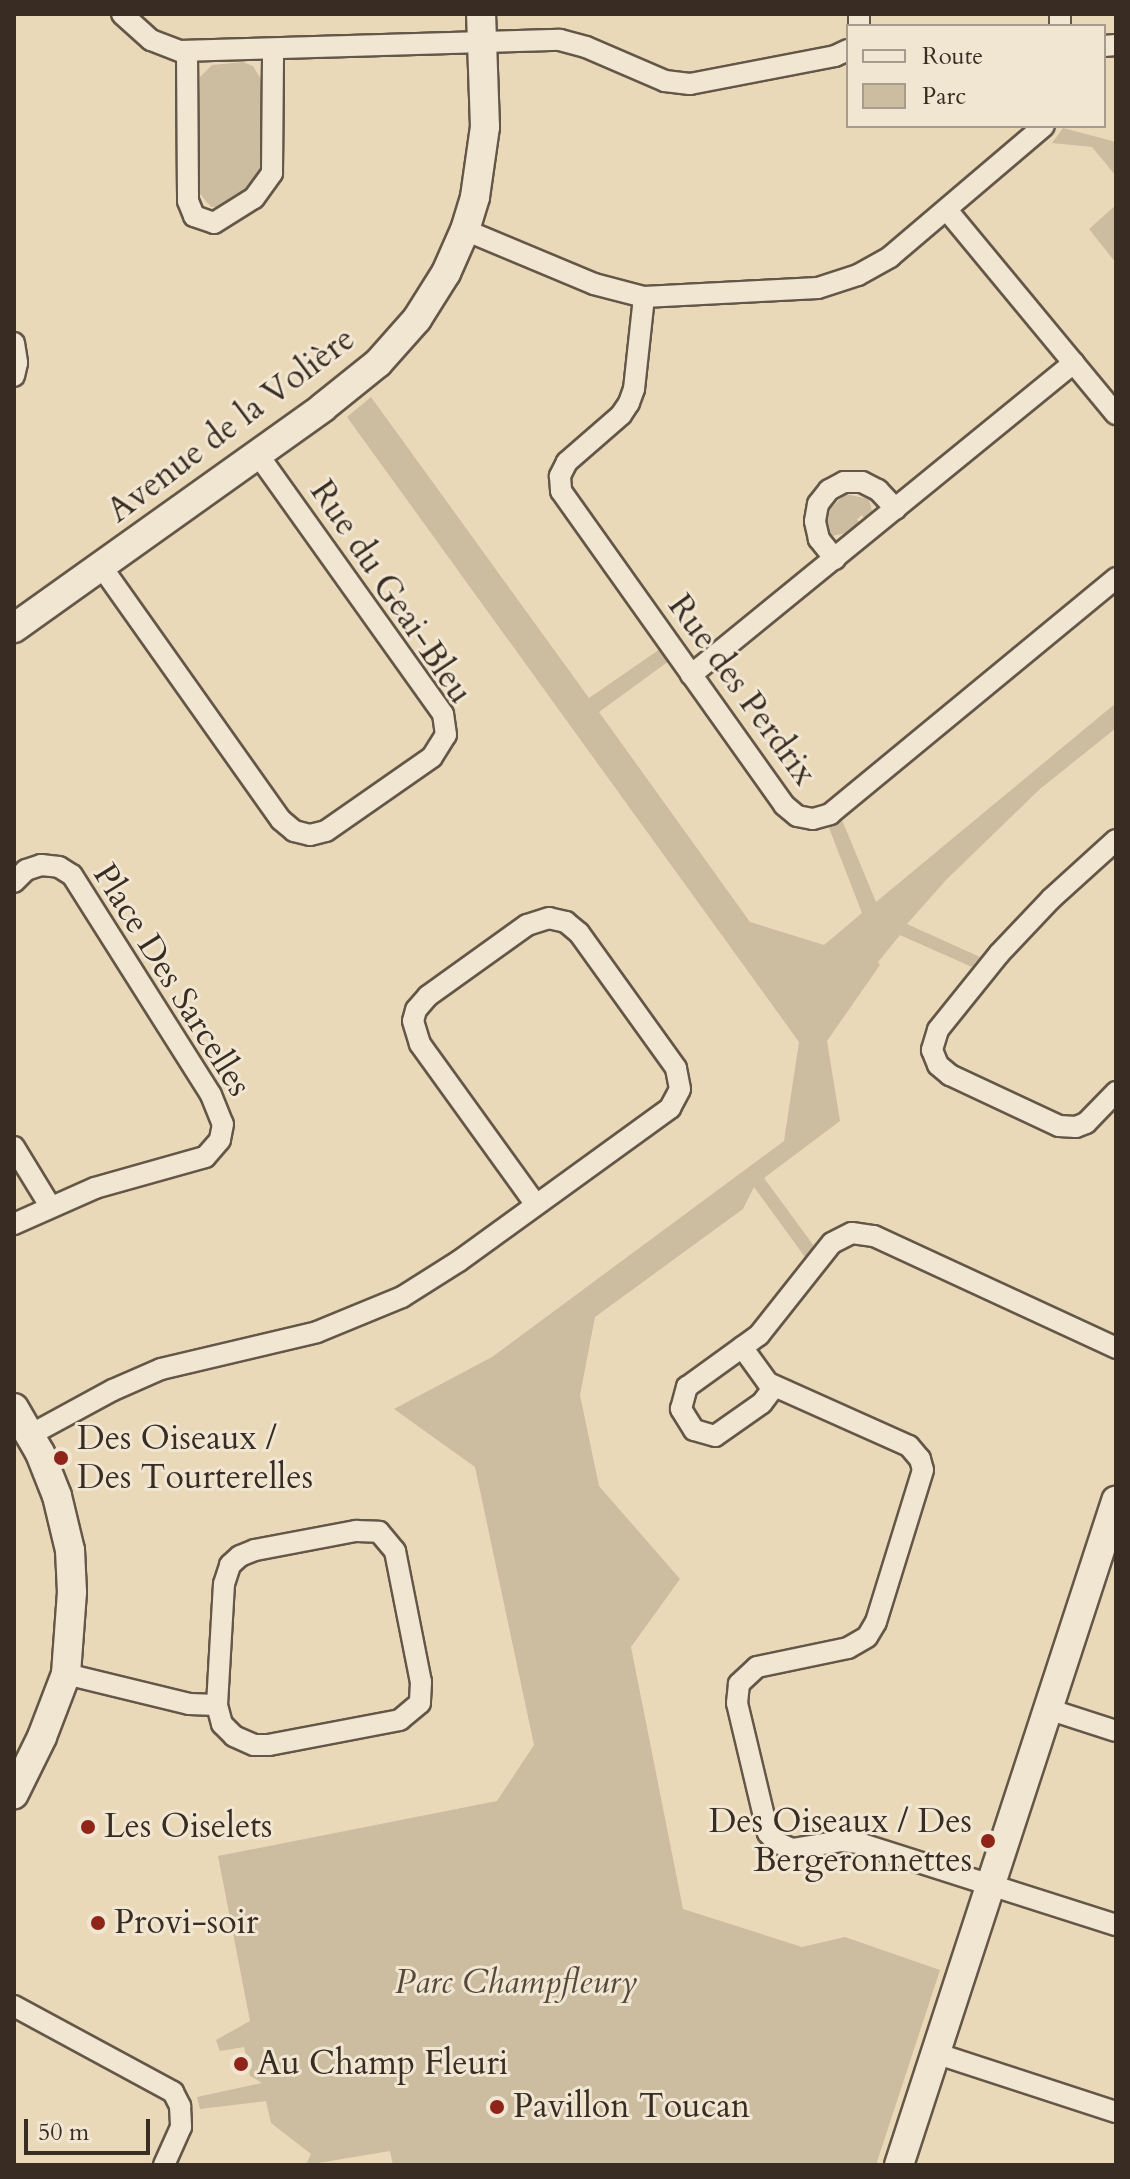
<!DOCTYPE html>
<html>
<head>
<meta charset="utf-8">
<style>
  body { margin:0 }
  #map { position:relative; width:1130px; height:2179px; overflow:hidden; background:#ead9b9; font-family:Cardo,serif }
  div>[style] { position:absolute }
  .green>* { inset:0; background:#ccbca0 }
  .roads { filter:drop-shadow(2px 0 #645748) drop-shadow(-2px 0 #645748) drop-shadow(0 2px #645748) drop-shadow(0 -2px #645748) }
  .street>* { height:20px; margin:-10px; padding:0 10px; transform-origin:10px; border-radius:10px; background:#f1e6d2 }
  .secondary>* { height:28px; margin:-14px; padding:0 14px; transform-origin:14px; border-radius:14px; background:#f1e6d2 }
  .dots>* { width:22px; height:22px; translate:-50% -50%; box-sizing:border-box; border:4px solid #f1e6d2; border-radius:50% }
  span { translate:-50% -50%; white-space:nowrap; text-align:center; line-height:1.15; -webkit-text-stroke:6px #f1e6d2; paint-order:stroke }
  .street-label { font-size:34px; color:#382c23 }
  .poi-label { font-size:34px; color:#382c23 }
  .left { translate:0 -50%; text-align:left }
  .right { translate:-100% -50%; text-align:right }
  .park-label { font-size:34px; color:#56493c; font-style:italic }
  .frame { position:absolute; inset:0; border:16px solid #382c23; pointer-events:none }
  .legend { position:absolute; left:846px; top:24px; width:260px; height:104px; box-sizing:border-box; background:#f1e6d2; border:2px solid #a79c8c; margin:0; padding:10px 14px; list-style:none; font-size:24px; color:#382c23 }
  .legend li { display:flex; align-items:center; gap:16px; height:40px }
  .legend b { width:40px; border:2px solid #a79c8c }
  .scale { position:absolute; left:24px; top:2119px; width:126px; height:36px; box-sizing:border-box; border:4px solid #382c23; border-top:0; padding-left:10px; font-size:24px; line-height:28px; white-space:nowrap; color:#382c23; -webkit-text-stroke:6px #f1e6d2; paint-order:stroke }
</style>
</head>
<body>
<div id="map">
  <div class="green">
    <div style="clip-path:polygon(243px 62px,253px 66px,262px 81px,261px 169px,243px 192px,221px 207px,211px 207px,200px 194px,200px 77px,212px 65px)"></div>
    <div style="clip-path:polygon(1063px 128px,1116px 142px,1116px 176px,1092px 147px,1052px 143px)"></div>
    <div style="clip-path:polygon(1116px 205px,1116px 263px,1089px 229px)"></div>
    <div style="clip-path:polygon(371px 397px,589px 698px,660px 649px,669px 661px,599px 712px,750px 922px,824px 945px,862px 913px,829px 828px,842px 820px,876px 902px,1116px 703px,1116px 728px,1040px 789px,947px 879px,907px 924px,980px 957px,972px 967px,900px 935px,878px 962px,880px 965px,827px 1041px,840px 1121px,764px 1178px,814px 1246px,805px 1257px,754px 1187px,743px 1209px,595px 1317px,580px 1395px,599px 1486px,680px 1579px,631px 1647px,683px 1909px,802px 1947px,845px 1937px,940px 1970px,876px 2165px,393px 2165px,390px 2151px,306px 2165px,311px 2154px,271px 2123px,266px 2101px,200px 2109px,197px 2097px,262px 2083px,250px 2076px,244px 2047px,220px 2051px,216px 2040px,250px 2021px,218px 1856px,497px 1801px,534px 1745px,475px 1467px,394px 1409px,492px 1357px,784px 1141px,799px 1042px,347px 417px)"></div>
    <div style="clip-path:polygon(845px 494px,869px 499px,872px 511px,865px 520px,862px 515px,857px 519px,860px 524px,851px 532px,832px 536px,826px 527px,827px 512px)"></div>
  </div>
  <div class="roads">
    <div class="street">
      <div style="left:122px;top:14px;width:39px;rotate:42deg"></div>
      <div style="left:151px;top:40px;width:31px;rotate:21deg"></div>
      <div style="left:180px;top:51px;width:380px;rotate:-1.7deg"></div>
      <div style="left:560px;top:40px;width:27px;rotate:15deg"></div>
      <div style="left:586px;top:47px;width:86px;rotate:23.3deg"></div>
      <div style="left:665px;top:81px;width:25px;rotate:7deg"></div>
      <div style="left:690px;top:84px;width:148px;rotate:-10.9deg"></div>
      <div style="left:835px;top:56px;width:14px;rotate:-25deg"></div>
      <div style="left:859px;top:14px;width:12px;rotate:90deg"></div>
      <div style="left:1060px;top:14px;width:12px;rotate:90deg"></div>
      <div style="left:1104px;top:46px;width:12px;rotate:-5deg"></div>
      <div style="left:187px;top:52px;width:149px;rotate:89.6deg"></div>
      <div style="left:188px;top:201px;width:16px;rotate:68deg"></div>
      <div style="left:194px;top:216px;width:21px;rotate:19deg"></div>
      <div style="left:214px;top:223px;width:47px;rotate:-32deg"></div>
      <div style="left:254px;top:198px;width:31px;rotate:-54deg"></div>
      <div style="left:272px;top:173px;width:124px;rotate:-89.5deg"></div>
      <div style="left:947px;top:210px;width:265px;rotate:50.4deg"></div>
      <div style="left:465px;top:230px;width:140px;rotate:22.7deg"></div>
      <div style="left:594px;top:284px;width:52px;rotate:14.6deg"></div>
      <div style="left:644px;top:297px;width:174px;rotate:-3deg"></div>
      <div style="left:818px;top:288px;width:42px;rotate:-18deg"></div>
      <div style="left:858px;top:275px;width:37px;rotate:-29deg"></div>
      <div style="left:890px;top:257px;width:202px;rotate:-40.4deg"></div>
      <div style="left:644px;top:297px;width:93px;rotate:96.2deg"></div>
      <div style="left:634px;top:389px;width:15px;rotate:110deg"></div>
      <div style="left:629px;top:403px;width:14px;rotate:124deg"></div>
      <div style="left:621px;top:415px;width:72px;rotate:139deg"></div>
      <div style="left:567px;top:462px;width:16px;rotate:117deg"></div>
      <div style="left:560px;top:476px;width:15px;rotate:86deg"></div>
      <div style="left:561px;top:491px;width:385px;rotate:54.6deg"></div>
      <div style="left:784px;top:805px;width:17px;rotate:40deg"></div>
      <div style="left:797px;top:816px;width:16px;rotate:11deg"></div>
      <div style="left:813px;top:819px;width:18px;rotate:-16deg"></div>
      <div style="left:830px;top:814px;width:371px;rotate:-39.5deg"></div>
      <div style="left:14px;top:343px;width:20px;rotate:81deg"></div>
      <div style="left:17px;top:363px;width:13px;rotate:103deg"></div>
      <div style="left:835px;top:559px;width:26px;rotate:-129deg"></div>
      <div style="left:819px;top:539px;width:18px;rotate:-103deg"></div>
      <div style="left:815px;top:521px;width:17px;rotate:-80deg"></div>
      <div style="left:818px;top:504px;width:18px;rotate:-52deg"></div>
      <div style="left:829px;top:490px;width:17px;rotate:-28deg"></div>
      <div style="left:844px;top:482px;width:18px"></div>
      <div style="left:862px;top:482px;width:18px;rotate:27deg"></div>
      <div style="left:878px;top:490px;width:26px;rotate:47deg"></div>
      <div style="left:101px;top:566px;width:311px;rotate:54.7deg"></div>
      <div style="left:281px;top:820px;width:17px;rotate:40deg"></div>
      <div style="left:294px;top:831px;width:16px;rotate:14deg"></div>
      <div style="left:310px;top:835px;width:16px;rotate:-14deg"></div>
      <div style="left:326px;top:831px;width:129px;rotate:-34.9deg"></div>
      <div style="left:432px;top:757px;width:26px;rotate:-58deg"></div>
      <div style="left:446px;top:735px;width:21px;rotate:-98deg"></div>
      <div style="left:443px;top:714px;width:318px;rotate:-125.5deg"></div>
      <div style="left:691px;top:675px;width:494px;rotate:-39.2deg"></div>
      <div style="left:1116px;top:840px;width:88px;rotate:137.8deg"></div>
      <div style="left:1051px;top:899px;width:76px;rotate:133.4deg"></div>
      <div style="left:999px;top:954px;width:97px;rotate:128.8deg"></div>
      <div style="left:938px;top:1030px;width:21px;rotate:107deg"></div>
      <div style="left:932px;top:1050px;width:16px;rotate:68deg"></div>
      <div style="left:938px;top:1065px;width:16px;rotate:40deg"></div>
      <div style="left:950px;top:1075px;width:120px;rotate:25.1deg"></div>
      <div style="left:1059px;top:1126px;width:17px;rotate:3deg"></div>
      <div style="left:1076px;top:1127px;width:11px;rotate:-22deg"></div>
      <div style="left:1086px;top:1123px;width:43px;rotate:-45.9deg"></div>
      <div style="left:14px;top:882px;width:17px;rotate:-45deg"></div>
      <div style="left:26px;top:870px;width:16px;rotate:-18deg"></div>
      <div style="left:41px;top:865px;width:18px;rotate:6deg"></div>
      <div style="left:59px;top:867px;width:15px;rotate:32deg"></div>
      <div style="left:72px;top:875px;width:260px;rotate:57.7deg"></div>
      <div style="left:211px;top:1095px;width:31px;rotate:68deg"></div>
      <div style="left:223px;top:1124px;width:16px;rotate:101deg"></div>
      <div style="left:220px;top:1140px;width:23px;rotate:131deg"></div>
      <div style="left:205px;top:1157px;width:114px;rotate:164.3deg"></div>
      <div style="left:95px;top:1188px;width:89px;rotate:156deg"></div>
      <div style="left:14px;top:1147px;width:69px;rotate:58.6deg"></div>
      <div style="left:742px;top:1347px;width:44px;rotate:54.2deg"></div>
      <div style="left:768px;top:1383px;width:154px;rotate:24.1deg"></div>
      <div style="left:909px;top:1446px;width:17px;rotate:50deg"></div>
      <div style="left:920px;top:1459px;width:11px;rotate:75deg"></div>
      <div style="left:923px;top:1470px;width:159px;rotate:107.2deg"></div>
      <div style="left:876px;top:1622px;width:17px;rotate:121deg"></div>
      <div style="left:867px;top:1637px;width:22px;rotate:150deg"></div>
      <div style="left:848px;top:1648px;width:93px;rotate:168.2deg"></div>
      <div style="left:757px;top:1667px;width:25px;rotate:137deg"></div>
      <div style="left:739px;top:1684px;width:19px;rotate:96deg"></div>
      <div style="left:737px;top:1703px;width:134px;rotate:76.6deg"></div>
      <div style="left:768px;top:1833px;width:12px;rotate:48deg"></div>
      <div style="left:776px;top:1842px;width:17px;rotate:24deg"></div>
      <div style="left:792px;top:1849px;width:51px;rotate:-9.1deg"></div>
      <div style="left:842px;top:1841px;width:17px;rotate:7deg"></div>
      <div style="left:859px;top:1843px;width:270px;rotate:17.7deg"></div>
      <div style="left:774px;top:1387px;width:20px;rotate:127deg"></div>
      <div style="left:762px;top:1403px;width:57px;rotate:144.9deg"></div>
      <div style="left:715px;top:1436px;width:22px;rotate:-164deg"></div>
      <div style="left:694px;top:1430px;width:25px;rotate:-122deg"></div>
      <div style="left:681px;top:1409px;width:23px;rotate:-75deg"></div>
      <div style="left:687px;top:1387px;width:89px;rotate:-35.8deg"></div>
      <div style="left:759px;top:1335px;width:117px;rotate:-51.6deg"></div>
      <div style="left:832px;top:1243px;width:22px;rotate:-27deg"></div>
      <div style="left:852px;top:1233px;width:22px;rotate:8deg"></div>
      <div style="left:874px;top:1236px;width:267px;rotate:24.8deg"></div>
      <div style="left:30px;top:1435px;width:94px;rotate:-28.5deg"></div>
      <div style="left:113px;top:1390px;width:52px;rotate:-23.6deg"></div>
      <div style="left:161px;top:1369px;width:160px;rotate:-13.3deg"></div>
      <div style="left:317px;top:1332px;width:92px;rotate:-22.4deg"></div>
      <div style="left:402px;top:1297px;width:67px;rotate:-32.3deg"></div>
      <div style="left:459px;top:1261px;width:261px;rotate:-35.9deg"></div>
      <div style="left:670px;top:1108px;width:21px;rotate:-62deg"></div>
      <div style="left:680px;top:1089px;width:21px;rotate:-101deg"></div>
      <div style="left:676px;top:1068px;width:166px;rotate:-125.7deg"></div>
      <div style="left:579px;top:933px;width:17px;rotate:-140deg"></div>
      <div style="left:566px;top:922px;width:17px;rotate:-167deg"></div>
      <div style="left:549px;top:918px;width:23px;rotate:162deg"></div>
      <div style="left:527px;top:925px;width:122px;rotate:144.4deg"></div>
      <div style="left:428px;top:996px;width:18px;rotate:131deg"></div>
      <div style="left:416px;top:1010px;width:11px;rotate:105deg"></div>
      <div style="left:413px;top:1021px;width:24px;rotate:73deg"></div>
      <div style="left:420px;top:1044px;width:198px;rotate:54.2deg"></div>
      <div style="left:356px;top:1531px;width:23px;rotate:2deg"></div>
      <div style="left:379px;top:1532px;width:25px;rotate:50deg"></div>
      <div style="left:395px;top:1551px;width:134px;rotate:78.8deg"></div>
      <div style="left:421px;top:1682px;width:21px;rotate:93deg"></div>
      <div style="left:420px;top:1703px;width:26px;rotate:140deg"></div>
      <div style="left:400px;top:1720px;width:133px;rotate:169.2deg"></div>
      <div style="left:269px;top:1745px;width:15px;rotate:180deg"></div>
      <div style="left:254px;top:1745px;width:22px;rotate:-156deg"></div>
      <div style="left:234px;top:1736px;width:17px;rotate:-135deg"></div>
      <div style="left:222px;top:1724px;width:20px;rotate:-105deg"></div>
      <div style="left:217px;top:1705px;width:121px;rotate:-86.7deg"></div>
      <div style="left:224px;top:1584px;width:20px;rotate:-72deg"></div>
      <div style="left:230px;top:1565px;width:13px;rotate:-42deg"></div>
      <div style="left:240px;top:1556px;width:16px;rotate:-22deg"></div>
      <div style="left:255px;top:1550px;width:103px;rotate:-10.7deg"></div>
      <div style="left:66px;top:1674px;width:127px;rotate:13.7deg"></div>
      <div style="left:189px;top:1704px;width:28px;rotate:2deg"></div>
      <div style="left:1048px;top:1709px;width:71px;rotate:17.9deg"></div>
      <div style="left:14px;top:2006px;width:181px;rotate:28.4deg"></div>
      <div style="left:173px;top:2092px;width:16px;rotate:63deg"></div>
      <div style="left:180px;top:2106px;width:21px;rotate:87deg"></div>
      <div style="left:181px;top:2127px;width:42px;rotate:114.1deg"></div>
      <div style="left:935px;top:2053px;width:190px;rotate:18.1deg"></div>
    </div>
    <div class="secondary">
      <div style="left:14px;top:628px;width:379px;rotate:-35.5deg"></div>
      <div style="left:322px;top:408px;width:72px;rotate:-38.8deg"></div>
      <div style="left:378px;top:363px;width:59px;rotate:-48.4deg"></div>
      <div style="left:417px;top:319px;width:54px;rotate:-57.8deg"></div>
      <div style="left:446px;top:273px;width:47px;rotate:-66.2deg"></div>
      <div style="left:465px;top:230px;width:34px;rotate:-73deg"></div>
      <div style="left:475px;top:197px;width:71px;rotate:-81.9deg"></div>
      <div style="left:485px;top:127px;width:113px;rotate:-92deg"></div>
      <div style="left:14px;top:1408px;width:52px;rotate:60deg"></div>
      <div style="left:40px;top:1453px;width:46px;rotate:68.4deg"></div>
      <div style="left:57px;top:1496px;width:56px;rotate:76.5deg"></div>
      <div style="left:70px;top:1550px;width:42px;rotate:87.3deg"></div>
      <div style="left:72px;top:1592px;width:82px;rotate:94.2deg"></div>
      <div style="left:66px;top:1674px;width:67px;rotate:110.9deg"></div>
      <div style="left:42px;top:1737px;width:64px;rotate:116.2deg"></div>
      <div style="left:899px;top:2165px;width:699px;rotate:-71.9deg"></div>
    </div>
  </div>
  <div class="dots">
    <div style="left:61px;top:1458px;background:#8f2418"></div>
    <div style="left:88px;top:1827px;background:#8f2418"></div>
    <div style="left:988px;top:1841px;background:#8f2418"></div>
    <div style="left:98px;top:1923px;background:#8f2418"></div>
    <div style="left:241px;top:2064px;background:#8f2418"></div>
    <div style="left:497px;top:2107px;background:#8f2418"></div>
  </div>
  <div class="street-label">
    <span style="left:231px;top:425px;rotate:-37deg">Avenue de la Volière</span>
    <span style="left:391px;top:592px;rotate:56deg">Rue du Geai-Bleu</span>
    <span style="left:742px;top:690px;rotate:54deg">Rue des Perdrix</span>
    <span style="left:172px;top:980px;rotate:58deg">Place Des Sarcelles</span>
  </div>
  <div class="poi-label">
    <span class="left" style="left:77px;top:1458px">Des Oiseaux /<br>Des Tourterelles</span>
    <span class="right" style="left:972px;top:1841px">Des Oiseaux / Des<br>Bergeronnettes</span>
    <span class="left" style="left:104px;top:1827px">Les Oiselets</span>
    <span class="left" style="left:114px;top:1923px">Provi-soir</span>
    <span class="left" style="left:257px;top:2064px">Au Champ Fleuri</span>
    <span class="left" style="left:513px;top:2107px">Pavillon Toucan</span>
  </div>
  <div class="park-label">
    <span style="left:516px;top:1983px">Parc Champfleury</span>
  </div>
  <div class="frame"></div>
  <ul class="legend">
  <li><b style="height:10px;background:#f1e6d2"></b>Route</li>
  <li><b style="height:22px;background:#ccbca0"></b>Parc</li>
  </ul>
  <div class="scale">50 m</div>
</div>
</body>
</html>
